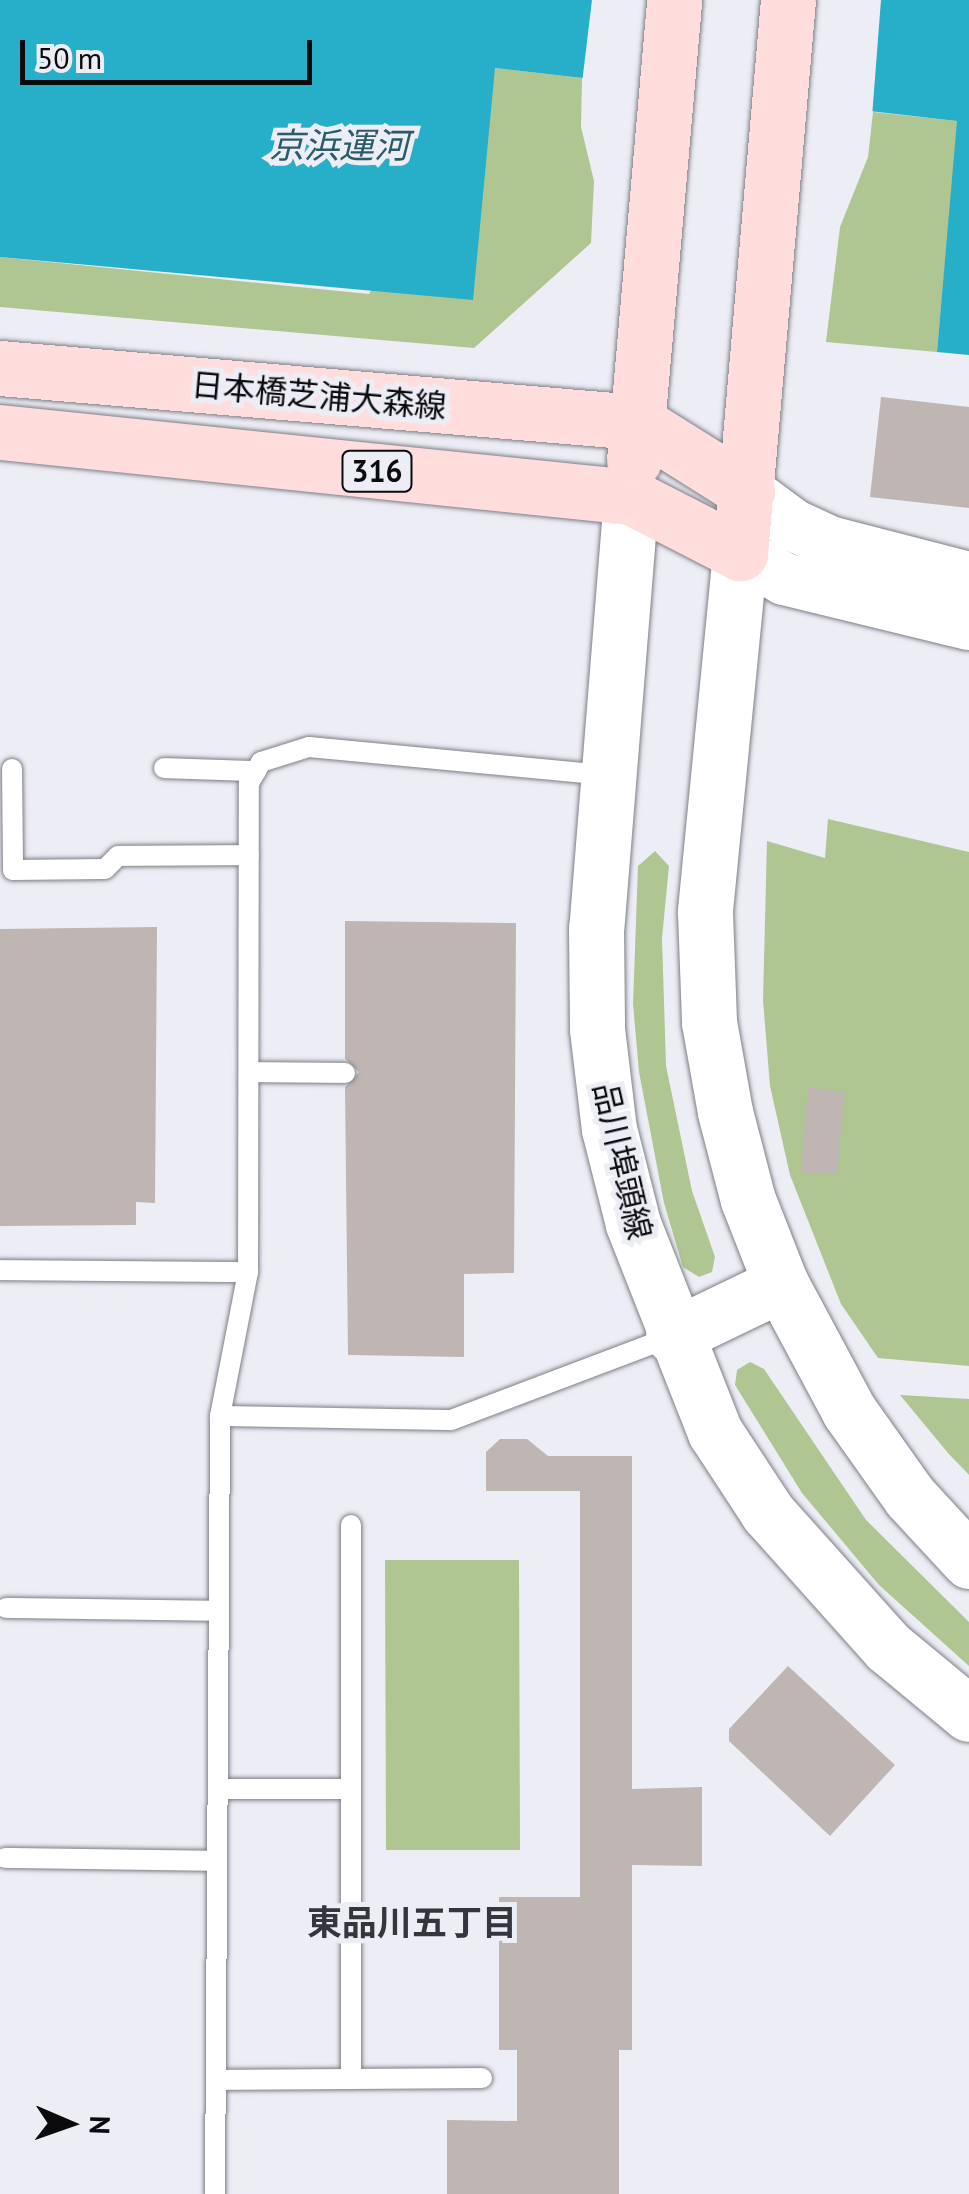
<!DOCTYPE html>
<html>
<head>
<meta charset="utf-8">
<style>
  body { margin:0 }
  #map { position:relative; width:969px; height:2194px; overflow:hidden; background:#ecedf5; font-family:"PT Sans","Noto Sans JP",sans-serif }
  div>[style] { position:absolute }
  .green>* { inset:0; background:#afc692 }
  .water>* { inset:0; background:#27aec8 }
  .pier>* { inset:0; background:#ecedf5 }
  .building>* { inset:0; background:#bfb5b2 }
  .roads { filter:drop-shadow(0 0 2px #7e7e86) drop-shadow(0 0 2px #7e7e86) }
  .service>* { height:20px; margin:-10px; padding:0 10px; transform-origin:10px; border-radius:10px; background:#fff }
  .tertiary>* { height:52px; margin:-26px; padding:0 26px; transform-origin:26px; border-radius:26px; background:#fff }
  .secondary>* { height:55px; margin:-27.5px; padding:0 27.5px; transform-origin:27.5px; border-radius:27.5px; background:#fff }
  .primary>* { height:55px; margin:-27.5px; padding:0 27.5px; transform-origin:27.5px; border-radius:27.5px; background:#fdd }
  span { translate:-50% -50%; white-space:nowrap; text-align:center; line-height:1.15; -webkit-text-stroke:10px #ecedf5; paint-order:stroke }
  .shield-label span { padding:2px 8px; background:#ecedf5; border:2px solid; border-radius:8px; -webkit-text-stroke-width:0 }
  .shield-label { font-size:30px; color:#0b0b0e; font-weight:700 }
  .street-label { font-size:32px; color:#0b0b0e }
  .water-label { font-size:35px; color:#295c67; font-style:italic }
  .neighbourhood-label { font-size:35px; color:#35363c; font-weight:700 }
  .north { position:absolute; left:20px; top:2074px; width:100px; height:100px; -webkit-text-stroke:8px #ecedf5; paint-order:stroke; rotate:92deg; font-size:28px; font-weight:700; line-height:40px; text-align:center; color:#0b0b0e }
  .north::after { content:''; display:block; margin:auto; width:35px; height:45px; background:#0b0b0e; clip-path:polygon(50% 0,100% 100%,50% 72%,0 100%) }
  .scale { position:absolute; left:20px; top:40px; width:292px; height:45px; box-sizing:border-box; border:5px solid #0b0b0e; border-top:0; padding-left:12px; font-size:30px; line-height:35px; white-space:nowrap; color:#0b0b0e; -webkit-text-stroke:8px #ecedf5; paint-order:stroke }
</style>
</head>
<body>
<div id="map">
  <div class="green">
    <i style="clip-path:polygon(494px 68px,582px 78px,581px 127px,594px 181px,591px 243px,474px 348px,0 307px,0 257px,369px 294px)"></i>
    <i style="clip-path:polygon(873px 112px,958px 121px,937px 352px,826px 342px,840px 227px,868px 157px)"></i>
    <i style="clip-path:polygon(828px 819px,969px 852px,969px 1366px,878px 1358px,841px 1304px,790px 1175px,770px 1086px,763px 1000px,767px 841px,825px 858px)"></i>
    <i style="clip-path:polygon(655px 851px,669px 866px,662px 938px,666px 1066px,692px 1191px,715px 1257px,712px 1272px,699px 1277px,683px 1267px,664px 1203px,639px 1072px,633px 1004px,638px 866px)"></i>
    <i style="clip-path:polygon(750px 1362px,764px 1369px,866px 1520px,969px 1622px,969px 1666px,879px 1585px,802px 1493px,735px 1385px,737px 1370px)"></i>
    <i style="clip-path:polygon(900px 1395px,969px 1399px,969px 1475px,948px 1453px)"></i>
    <i style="clip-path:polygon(385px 1560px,519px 1560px,520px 1850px,386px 1850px)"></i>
  </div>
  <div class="water">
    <i style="clip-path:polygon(0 0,969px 0,969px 355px,937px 352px,957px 121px,495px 68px,473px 300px,0 257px)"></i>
  </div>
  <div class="pier">
    <i style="clip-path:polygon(592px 0,881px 0,872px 117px,582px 83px)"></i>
  </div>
  <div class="building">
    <i style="clip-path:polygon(881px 397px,969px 407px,969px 508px,870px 497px)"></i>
    <i style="clip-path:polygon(345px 921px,516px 923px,514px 1273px,464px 1274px,464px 1357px,348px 1355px,345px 1087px,359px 1072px,345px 1059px)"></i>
    <i style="clip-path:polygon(157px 927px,155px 1203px,136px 1202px,136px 1225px,0 1226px,0 929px)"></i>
    <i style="clip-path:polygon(808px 1087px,845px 1092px,837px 1174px,801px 1173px)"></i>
    <i style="clip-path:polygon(500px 1439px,527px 1439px,548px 1456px,632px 1456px,632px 1789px,702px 1787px,702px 1866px,632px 1865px,632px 2050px,619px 2050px,619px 2194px,447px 2194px,447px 2120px,517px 2121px,517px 2050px,499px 2050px,499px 1897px,580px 1897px,580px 1491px,486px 1491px,486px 1452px)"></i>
    <i style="clip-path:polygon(788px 1666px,895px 1765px,830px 1836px,729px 1741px,729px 1729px)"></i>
  </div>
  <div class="roads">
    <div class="service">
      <i style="left:164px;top:768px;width:92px;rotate:1.9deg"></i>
      <i style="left:12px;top:769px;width:101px;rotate:89.4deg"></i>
      <i style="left:13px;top:870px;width:92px;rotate:-0.6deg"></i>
      <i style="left:105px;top:869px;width:18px;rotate:-45deg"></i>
      <i style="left:118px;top:856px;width:131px;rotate:-0.4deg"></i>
      <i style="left:249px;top:1072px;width:96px;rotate:0.6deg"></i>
      <i style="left:0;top:1270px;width:248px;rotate:0.5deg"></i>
      <i style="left:220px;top:1416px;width:231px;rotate:1deg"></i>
      <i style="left:451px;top:1420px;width:235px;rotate:-20.7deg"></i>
      <i style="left:6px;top:1608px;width:213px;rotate:0.8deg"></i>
      <i style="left:218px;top:1789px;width:133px"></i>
      <i style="left:5px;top:1858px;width:212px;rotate:0.8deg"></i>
      <i style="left:351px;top:2079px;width:554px;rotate:-90deg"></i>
      <i style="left:216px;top:2080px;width:266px;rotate:-0.4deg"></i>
      <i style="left:215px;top:2194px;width:778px;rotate:-89.63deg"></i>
      <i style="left:220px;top:1416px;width:147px;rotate:-79deg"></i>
      <i style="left:248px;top:1272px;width:489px;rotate:-89.9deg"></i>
      <i style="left:249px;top:783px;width:24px;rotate:-60deg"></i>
      <i style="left:261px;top:762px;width:50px;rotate:-17.4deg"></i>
      <i style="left:309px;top:747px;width:296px;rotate:5.4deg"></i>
    </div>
    <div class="tertiary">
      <i style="left:747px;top:491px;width:57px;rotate:36.5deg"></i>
      <i style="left:793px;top:525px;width:40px;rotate:25deg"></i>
      <i style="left:829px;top:542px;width:145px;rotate:14.4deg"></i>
      <i style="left:740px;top:553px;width:51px;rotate:30.6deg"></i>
      <i style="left:784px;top:579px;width:190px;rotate:13.7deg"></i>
    </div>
    <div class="secondary">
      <i style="left:631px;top:497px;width:432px;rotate:94.6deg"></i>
      <i style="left:596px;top:928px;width:101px;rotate:89.4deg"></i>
      <i style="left:597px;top:1029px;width:101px;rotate:83.2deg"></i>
      <i style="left:609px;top:1129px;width:98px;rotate:75.8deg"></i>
      <i style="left:633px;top:1224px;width:224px;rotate:68.5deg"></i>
      <i style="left:715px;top:1432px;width:97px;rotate:56.8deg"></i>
      <i style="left:768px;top:1513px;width:180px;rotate:48.2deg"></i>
      <i style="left:888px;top:1647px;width:105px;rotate:39.6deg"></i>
      <i style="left:740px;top:553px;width:361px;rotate:95.6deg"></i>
      <i style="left:705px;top:912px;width:110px;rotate:87.9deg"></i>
      <i style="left:709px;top:1022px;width:91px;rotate:79.9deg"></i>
      <i style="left:725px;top:1112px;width:91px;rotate:75.4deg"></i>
      <i style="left:748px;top:1200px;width:90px;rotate:68.6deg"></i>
      <i style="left:781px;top:1284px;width:144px;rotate:61.8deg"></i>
      <i style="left:849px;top:1411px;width:105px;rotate:54.7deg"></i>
      <i style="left:910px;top:1497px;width:87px;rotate:47.3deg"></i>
      <i style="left:673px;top:1336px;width:120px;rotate:-25.7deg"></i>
    </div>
    <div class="primary">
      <i style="left:0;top:368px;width:639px;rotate:4.85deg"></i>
      <i style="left:637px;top:422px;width:130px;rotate:32.1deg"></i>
      <i style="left:0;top:432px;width:634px;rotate:5.88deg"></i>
      <i style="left:631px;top:497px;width:123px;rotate:27.2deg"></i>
      <i style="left:740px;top:553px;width:555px;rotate:-85.04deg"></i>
      <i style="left:634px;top:460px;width:462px;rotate:-85deg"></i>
    </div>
  </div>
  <div class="shield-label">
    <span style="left:377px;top:471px">316</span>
  </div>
  <div class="street-label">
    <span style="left:319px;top:395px;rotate:5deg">日本橋芝浦大森線</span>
    <span style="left:623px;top:1161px;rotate:77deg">品川埠頭線</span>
  </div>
  <div class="water-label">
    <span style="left:339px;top:145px">京浜運河</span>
  </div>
  <div class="neighbourhood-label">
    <span style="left:412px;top:1922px">東品川五丁目</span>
  </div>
  <div class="north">N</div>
  <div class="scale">50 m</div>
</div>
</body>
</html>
